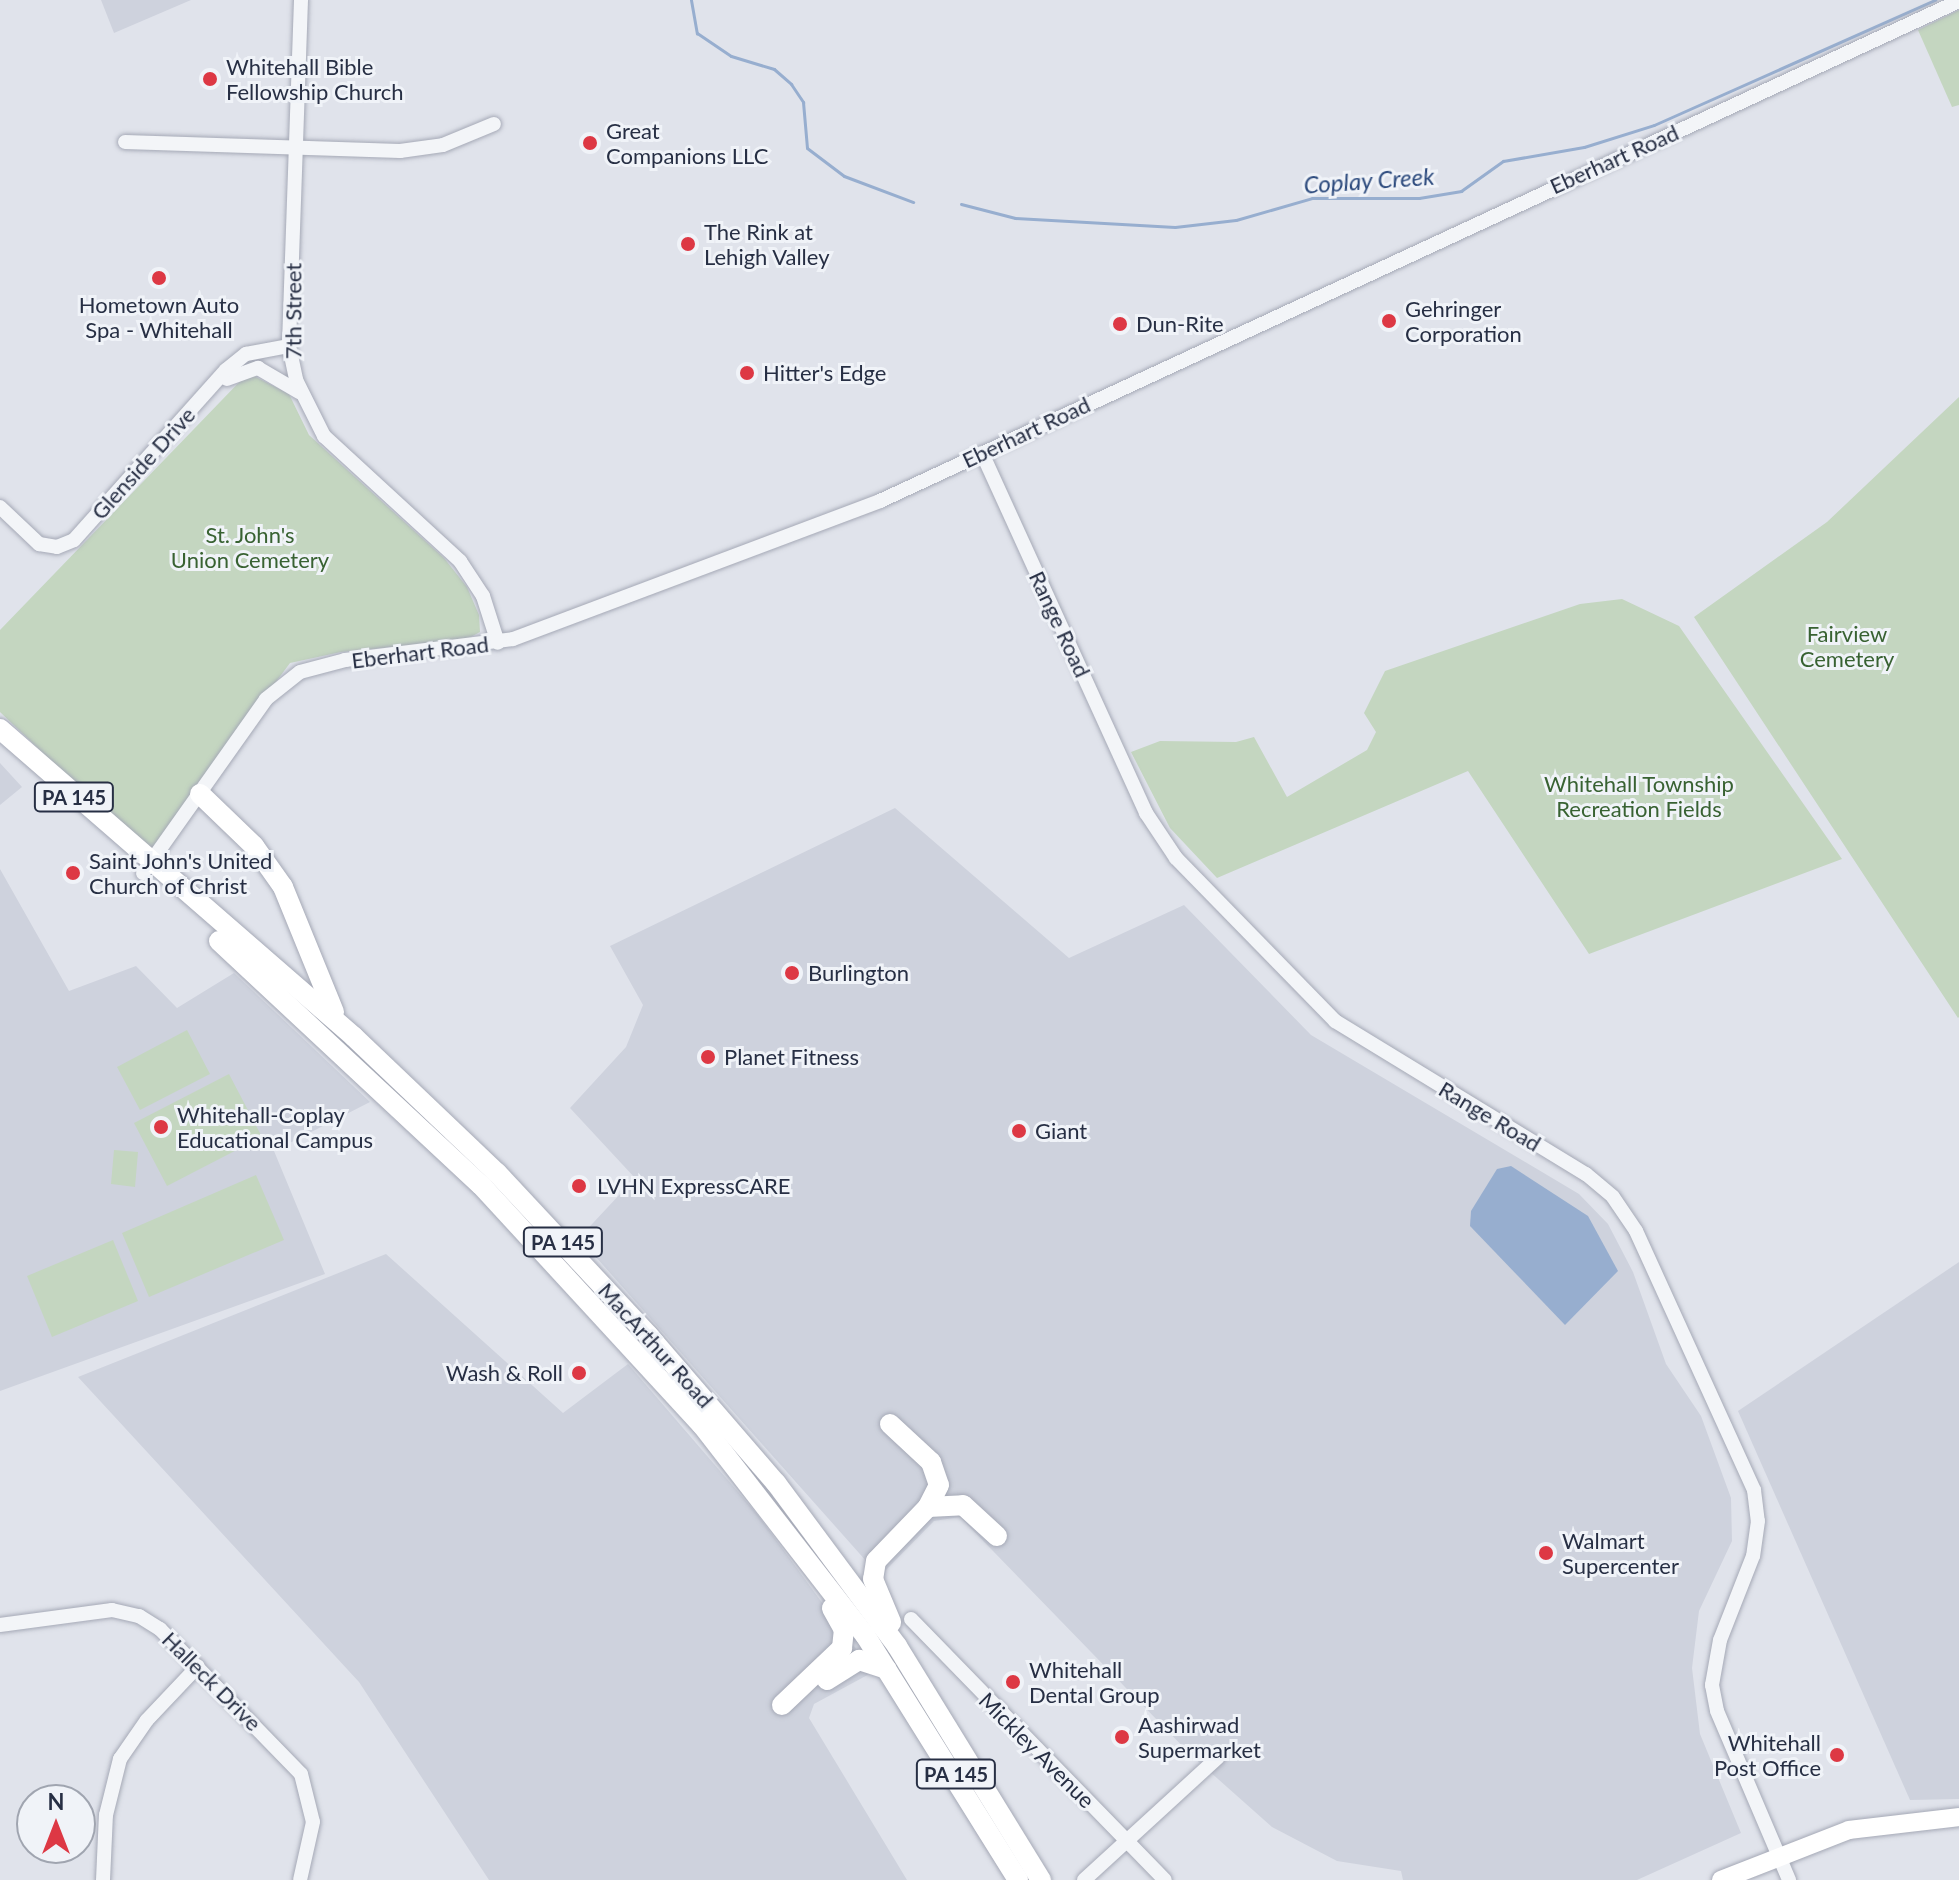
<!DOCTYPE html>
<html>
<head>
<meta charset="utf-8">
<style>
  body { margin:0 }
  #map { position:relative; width:1959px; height:1880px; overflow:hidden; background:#e0e3eb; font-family:Lato,sans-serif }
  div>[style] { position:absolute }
  .built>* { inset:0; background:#ced2dd }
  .green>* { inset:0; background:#c4d6c0 }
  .water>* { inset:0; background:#97aecf }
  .stream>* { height:3px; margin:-1.5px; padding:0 1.5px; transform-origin:1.5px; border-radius:1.5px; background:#97aecf }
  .roads { filter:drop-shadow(0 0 2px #a5a9b6) drop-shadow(0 0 2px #a5a9b6) }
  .minor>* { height:14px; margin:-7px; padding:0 7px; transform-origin:7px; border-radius:7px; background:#f3f5f8 }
  .major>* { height:18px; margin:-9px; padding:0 9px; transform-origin:9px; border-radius:9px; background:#fff }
  .highway>* { height:20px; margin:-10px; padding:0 10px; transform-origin:10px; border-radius:10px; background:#fff }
  .dots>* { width:22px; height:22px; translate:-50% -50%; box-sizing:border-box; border:4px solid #f0f3f8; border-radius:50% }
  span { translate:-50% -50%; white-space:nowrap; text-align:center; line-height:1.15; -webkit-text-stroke:6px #f0f3f8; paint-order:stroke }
  .shield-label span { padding:2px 6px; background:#f0f3f8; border:2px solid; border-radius:6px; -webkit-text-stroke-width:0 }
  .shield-label { font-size:20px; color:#272f44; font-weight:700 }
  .poi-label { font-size:22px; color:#272f44 }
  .left { translate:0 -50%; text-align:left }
  .right { translate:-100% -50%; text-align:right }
  .street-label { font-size:22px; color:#272f44 }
  .park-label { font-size:22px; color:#386232 }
  .water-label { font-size:24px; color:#2c4a7d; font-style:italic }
  .north { position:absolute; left:16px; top:1784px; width:80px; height:80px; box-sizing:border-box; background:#f0f3f8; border:2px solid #a0a5b0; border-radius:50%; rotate:0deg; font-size:22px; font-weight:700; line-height:32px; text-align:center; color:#272f44 }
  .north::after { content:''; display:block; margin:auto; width:28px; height:36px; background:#dd3844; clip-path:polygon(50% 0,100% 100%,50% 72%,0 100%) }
</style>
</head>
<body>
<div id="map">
  <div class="built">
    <i style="clip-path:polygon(101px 0,191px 0,114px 33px)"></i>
    <i style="clip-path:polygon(0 763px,22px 787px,0 805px)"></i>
    <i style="clip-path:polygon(895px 808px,1069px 958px,1184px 905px,1311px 1035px,1579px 1194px,1608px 1224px,1633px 1272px,1666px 1364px,1701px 1416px,1731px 1498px,1732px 1541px,1699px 1611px,1692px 1668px,1700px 1734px,1741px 1833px,1637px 1880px,1403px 1880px,1401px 1871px,1337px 1861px,1272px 1827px,1191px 1755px,960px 1517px,934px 1521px,886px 1570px,883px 1580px,579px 1238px,635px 1178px,570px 1108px,626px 1047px,643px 1005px,610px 946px)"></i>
    <i style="clip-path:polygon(0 869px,69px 991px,136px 966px,177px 1008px,234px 973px,370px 1102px,274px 1151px,325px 1274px,0 1391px)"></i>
    <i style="clip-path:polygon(386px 1254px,563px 1413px,628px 1364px,757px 1514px,873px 1672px,814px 1704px,809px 1718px,907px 1880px,489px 1880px,359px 1682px,78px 1377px)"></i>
    <i style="clip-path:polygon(1959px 1262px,1959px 1799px,1910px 1800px,1738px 1411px)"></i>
  </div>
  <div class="green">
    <i style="clip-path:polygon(1959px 10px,1959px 105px,1952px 107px,1918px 30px)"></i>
    <i style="clip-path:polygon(248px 373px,289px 394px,309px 435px,444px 558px,467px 587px,479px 615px,480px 632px,465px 640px,341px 652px,290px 663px,148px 853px,0 712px,0 630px)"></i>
    <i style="clip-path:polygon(1959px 397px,1959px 1017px,1958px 1018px,1694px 617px,1827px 522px)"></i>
    <i style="clip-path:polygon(1622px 599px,1679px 626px,1842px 859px,1589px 954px,1468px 771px,1217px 878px,1170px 828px,1131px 752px,1160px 741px,1236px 742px,1254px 737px,1287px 797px,1367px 750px,1376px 732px,1364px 713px,1385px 671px,1580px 604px)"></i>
    <i style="clip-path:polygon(187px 1030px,210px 1074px,140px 1110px,117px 1067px)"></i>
    <i style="clip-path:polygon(229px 1074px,262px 1137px,167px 1186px,134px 1123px)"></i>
    <i style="clip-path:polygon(114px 1150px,138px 1152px,135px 1187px,111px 1184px)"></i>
    <i style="clip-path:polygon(256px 1175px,284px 1240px,149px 1297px,122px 1233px)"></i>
    <i style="clip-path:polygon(113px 1240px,138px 1301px,52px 1337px,27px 1276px)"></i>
  </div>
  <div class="water">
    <i style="clip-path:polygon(1511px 1166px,1588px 1216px,1618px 1271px,1565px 1325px,1470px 1226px,1471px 1211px,1497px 1169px)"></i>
  </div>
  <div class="stream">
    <i style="left:691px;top:0;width:34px;rotate:80deg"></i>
    <i style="left:697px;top:33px;width:41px;rotate:34.1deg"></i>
    <i style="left:731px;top:56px;width:45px;rotate:16.8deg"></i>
    <i style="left:774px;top:69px;width:23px;rotate:41deg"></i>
    <i style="left:791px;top:84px;width:22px;rotate:56deg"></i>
    <i style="left:803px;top:102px;width:46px;rotate:85deg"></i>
    <i style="left:807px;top:148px;width:46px;rotate:37.1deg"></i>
    <i style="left:844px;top:176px;width:74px;rotate:20.6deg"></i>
    <i style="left:961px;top:204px;width:56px;rotate:14.5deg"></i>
    <i style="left:1015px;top:218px;width:160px;rotate:3.2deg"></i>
    <i style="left:1175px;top:227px;width:61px;rotate:-6.5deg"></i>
    <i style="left:1236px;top:220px;width:79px;rotate:-16.1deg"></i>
    <i style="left:1312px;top:198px;width:107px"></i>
    <i style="left:1419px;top:198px;width:43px;rotate:-9.5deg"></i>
    <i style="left:1461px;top:191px;width:52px;rotate:-35.5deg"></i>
    <i style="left:1503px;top:161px;width:82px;rotate:-9.8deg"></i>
    <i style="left:1584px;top:147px;width:73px;rotate:-17.4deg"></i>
    <i style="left:1654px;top:125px;width:308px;rotate:-24deg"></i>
  </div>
  <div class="roads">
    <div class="minor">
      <i style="left:301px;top:0;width:346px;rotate:92deg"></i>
      <i style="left:289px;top:346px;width:35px;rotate:78deg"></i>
      <i style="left:296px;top:380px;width:63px;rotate:63.4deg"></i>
      <i style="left:324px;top:436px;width:185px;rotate:42.6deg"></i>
      <i style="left:460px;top:561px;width:42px;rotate:56.7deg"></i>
      <i style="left:483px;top:596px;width:49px;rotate:72.3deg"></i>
      <i style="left:125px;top:142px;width:275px;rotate:1.9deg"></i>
      <i style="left:400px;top:151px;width:43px;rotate:-7.9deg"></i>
      <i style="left:443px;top:145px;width:55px;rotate:-22.4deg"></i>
      <i style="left:227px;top:379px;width:33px;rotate:-20deg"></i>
      <i style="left:258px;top:368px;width:48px;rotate:30.3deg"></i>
      <i style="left:982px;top:453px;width:396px;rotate:65.5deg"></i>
      <i style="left:1146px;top:813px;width:54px;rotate:56.3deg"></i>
      <i style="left:1176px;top:858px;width:228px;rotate:45.7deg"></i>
      <i style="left:1335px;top:1021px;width:294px;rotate:31.4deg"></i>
      <i style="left:1586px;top:1174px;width:35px;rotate:40deg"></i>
      <i style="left:1613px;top:1197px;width:41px;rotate:55.9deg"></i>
      <i style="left:1636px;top:1231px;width:285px;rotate:65.5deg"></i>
      <i style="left:1754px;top:1490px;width:31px;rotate:83deg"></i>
      <i style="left:1758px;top:1521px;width:35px;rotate:98deg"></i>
      <i style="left:1753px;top:1556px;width:90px;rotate:111.4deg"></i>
      <i style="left:1720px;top:1640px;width:46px;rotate:100.1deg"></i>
      <i style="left:1712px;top:1685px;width:26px;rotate:79deg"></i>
      <i style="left:1717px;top:1711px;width:184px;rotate:66.9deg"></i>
      <i style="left:0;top:507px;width:54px;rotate:43.5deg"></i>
      <i style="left:39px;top:544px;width:18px;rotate:9deg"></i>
      <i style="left:57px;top:547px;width:18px;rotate:-22deg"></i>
      <i style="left:74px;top:540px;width:228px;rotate:-48.2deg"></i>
      <i style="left:226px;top:370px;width:26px;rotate:-39deg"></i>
      <i style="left:246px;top:354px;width:44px;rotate:-10.5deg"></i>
      <i style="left:143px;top:873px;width:213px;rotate:-54.7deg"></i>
      <i style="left:266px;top:699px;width:43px;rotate:-38.5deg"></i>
      <i style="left:300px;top:672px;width:47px;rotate:-14.9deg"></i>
      <i style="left:345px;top:660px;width:169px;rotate:-7.1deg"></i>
      <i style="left:513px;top:639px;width:392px;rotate:-20.6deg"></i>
      <i style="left:880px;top:501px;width:1189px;rotate:-24.86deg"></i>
      <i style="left:911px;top:1619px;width:364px;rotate:45.8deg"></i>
      <i style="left:0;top:1625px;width:113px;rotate:-7.6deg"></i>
      <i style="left:112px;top:1610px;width:28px;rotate:13deg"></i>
      <i style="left:139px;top:1616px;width:25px;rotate:32deg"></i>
      <i style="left:160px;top:1629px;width:202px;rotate:45.8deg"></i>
      <i style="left:301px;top:1774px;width:49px;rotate:76deg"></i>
      <i style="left:313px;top:1822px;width:59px;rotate:102.6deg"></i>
      <i style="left:103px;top:1880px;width:65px;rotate:-87.4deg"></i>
      <i style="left:106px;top:1815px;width:58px;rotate:-76deg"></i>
      <i style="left:120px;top:1759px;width:47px;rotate:-55.3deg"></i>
      <i style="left:147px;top:1720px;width:74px;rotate:-46.6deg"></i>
      <i style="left:1084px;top:1880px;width:182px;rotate:-42.5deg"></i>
    </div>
    <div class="major">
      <i style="left:1721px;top:1880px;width:137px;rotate:-21.3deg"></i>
      <i style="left:1849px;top:1830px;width:111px;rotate:-6.7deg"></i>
    </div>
    <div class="highway">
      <i style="left:0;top:729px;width:469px;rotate:41deg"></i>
      <i style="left:354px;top:1037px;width:197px;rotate:43.6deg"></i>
      <i style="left:497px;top:1173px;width:223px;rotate:47deg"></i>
      <i style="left:649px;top:1336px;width:194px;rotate:49.2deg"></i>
      <i style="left:776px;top:1483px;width:203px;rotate:53.4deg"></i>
      <i style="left:897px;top:1646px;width:275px;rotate:58.4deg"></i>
      <i style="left:200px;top:794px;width:75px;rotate:43.9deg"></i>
      <i style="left:254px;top:846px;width:50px;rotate:54.7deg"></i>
      <i style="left:283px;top:887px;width:135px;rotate:67.8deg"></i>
      <i style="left:219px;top:941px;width:358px;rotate:43deg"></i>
      <i style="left:481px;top:1185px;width:326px;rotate:47.4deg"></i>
      <i style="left:702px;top:1425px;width:266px;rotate:52.2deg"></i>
      <i style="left:865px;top:1635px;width:289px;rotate:58deg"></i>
      <i style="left:890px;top:1424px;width:56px;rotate:42.8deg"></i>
      <i style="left:931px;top:1462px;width:24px;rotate:71deg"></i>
      <i style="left:939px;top:1485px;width:25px;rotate:117deg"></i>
      <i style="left:928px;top:1507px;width:75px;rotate:133.9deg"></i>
      <i style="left:876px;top:1561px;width:18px;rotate:99deg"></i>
      <i style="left:873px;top:1579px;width:47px;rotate:67.3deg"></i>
      <i style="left:928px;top:1507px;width:35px;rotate:-3deg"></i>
      <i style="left:963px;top:1505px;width:46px;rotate:42.4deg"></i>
      <i style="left:827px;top:1680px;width:38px;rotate:-32deg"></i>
      <i style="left:859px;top:1660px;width:29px;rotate:18deg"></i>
      <i style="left:782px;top:1705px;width:83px;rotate:-43.5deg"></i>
      <i style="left:842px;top:1648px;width:18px;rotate:-84deg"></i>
      <i style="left:844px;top:1630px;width:25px;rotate:-119deg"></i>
    </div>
  </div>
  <div class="dots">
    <i style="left:210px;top:79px;background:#dd3844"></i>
    <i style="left:590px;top:143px;background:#dd3844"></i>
    <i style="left:688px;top:244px;background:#dd3844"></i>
    <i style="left:159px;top:278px;background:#dd3844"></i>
    <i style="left:1389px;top:321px;background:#dd3844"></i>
    <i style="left:1120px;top:324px;background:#dd3844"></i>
    <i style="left:747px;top:373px;background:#dd3844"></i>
    <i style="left:73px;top:873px;background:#dd3844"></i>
    <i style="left:792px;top:973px;background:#dd3844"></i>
    <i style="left:708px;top:1057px;background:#dd3844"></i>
    <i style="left:161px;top:1127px;background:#dd3844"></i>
    <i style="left:1019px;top:1131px;background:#dd3844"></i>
    <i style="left:579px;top:1186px;background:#dd3844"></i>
    <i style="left:579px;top:1373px;background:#dd3844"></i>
    <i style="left:1546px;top:1553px;background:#dd3844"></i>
    <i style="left:1013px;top:1682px;background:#dd3844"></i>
    <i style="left:1122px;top:1737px;background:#dd3844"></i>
    <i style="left:1837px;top:1755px;background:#dd3844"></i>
  </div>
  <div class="shield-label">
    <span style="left:74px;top:797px">PA 145</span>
    <span style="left:563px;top:1242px">PA 145</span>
    <span style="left:956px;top:1774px">PA 145</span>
  </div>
  <div class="poi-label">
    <span class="left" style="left:226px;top:79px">Whitehall Bible<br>Fellowship Church</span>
    <span class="left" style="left:606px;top:143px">Great<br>Companions LLC</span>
    <span class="left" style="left:704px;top:244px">The Rink at<br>Lehigh Valley</span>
    <span style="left:159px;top:317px">Hometown Auto<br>Spa - Whitehall</span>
    <span class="left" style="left:1405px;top:321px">Gehringer<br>Corporation</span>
    <span class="left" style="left:1136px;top:324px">Dun-Rite</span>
    <span class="left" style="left:763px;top:373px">Hitter's Edge</span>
    <span class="left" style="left:89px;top:873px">Saint John's United<br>Church of Christ</span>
    <span class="left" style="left:808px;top:973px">Burlington</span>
    <span class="left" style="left:724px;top:1057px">Planet Fitness</span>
    <span class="left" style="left:177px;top:1127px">Whitehall-Coplay<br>Educational Campus</span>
    <span class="left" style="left:1035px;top:1131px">Giant</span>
    <span class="left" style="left:597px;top:1186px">LVHN ExpressCARE</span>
    <span class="right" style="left:563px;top:1373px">Wash &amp; Roll</span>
    <span class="left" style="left:1562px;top:1553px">Walmart<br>Supercenter</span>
    <span class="left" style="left:1029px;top:1682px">Whitehall<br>Dental Group</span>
    <span class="left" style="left:1138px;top:1737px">Aashirwad<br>Supermarket</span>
    <span class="right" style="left:1821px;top:1755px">Whitehall<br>Post Office</span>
  </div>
  <div class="street-label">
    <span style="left:1614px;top:159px;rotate:-24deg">Eberhart Road</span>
    <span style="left:293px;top:311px;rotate:-90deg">7th Street</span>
    <span style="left:1026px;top:432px;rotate:-25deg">Eberhart Road</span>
    <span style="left:143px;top:463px;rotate:-48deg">Glenside Drive</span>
    <span style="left:1060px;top:624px;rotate:65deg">Range Road</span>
    <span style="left:420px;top:652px;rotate:-7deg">Eberhart Road</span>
    <span style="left:1490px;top:1116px;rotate:31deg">Range Road</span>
    <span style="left:656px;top:1345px;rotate:48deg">MacArthur Road</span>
    <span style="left:212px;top:1681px;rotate:45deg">Halleck Drive</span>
    <span style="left:1037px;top:1750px;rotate:45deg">Mickley Avenue</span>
  </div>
  <div class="park-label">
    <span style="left:250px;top:547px">St. John's<br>Union Cemetery</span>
    <span style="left:1847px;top:646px">Fairview<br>Cemetery</span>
    <span style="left:1639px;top:796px">Whitehall Township<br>Recreation Fields</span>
  </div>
  <div class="water-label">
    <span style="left:1369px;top:180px;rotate:-4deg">Coplay Creek</span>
  </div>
  <div class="north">N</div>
</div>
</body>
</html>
